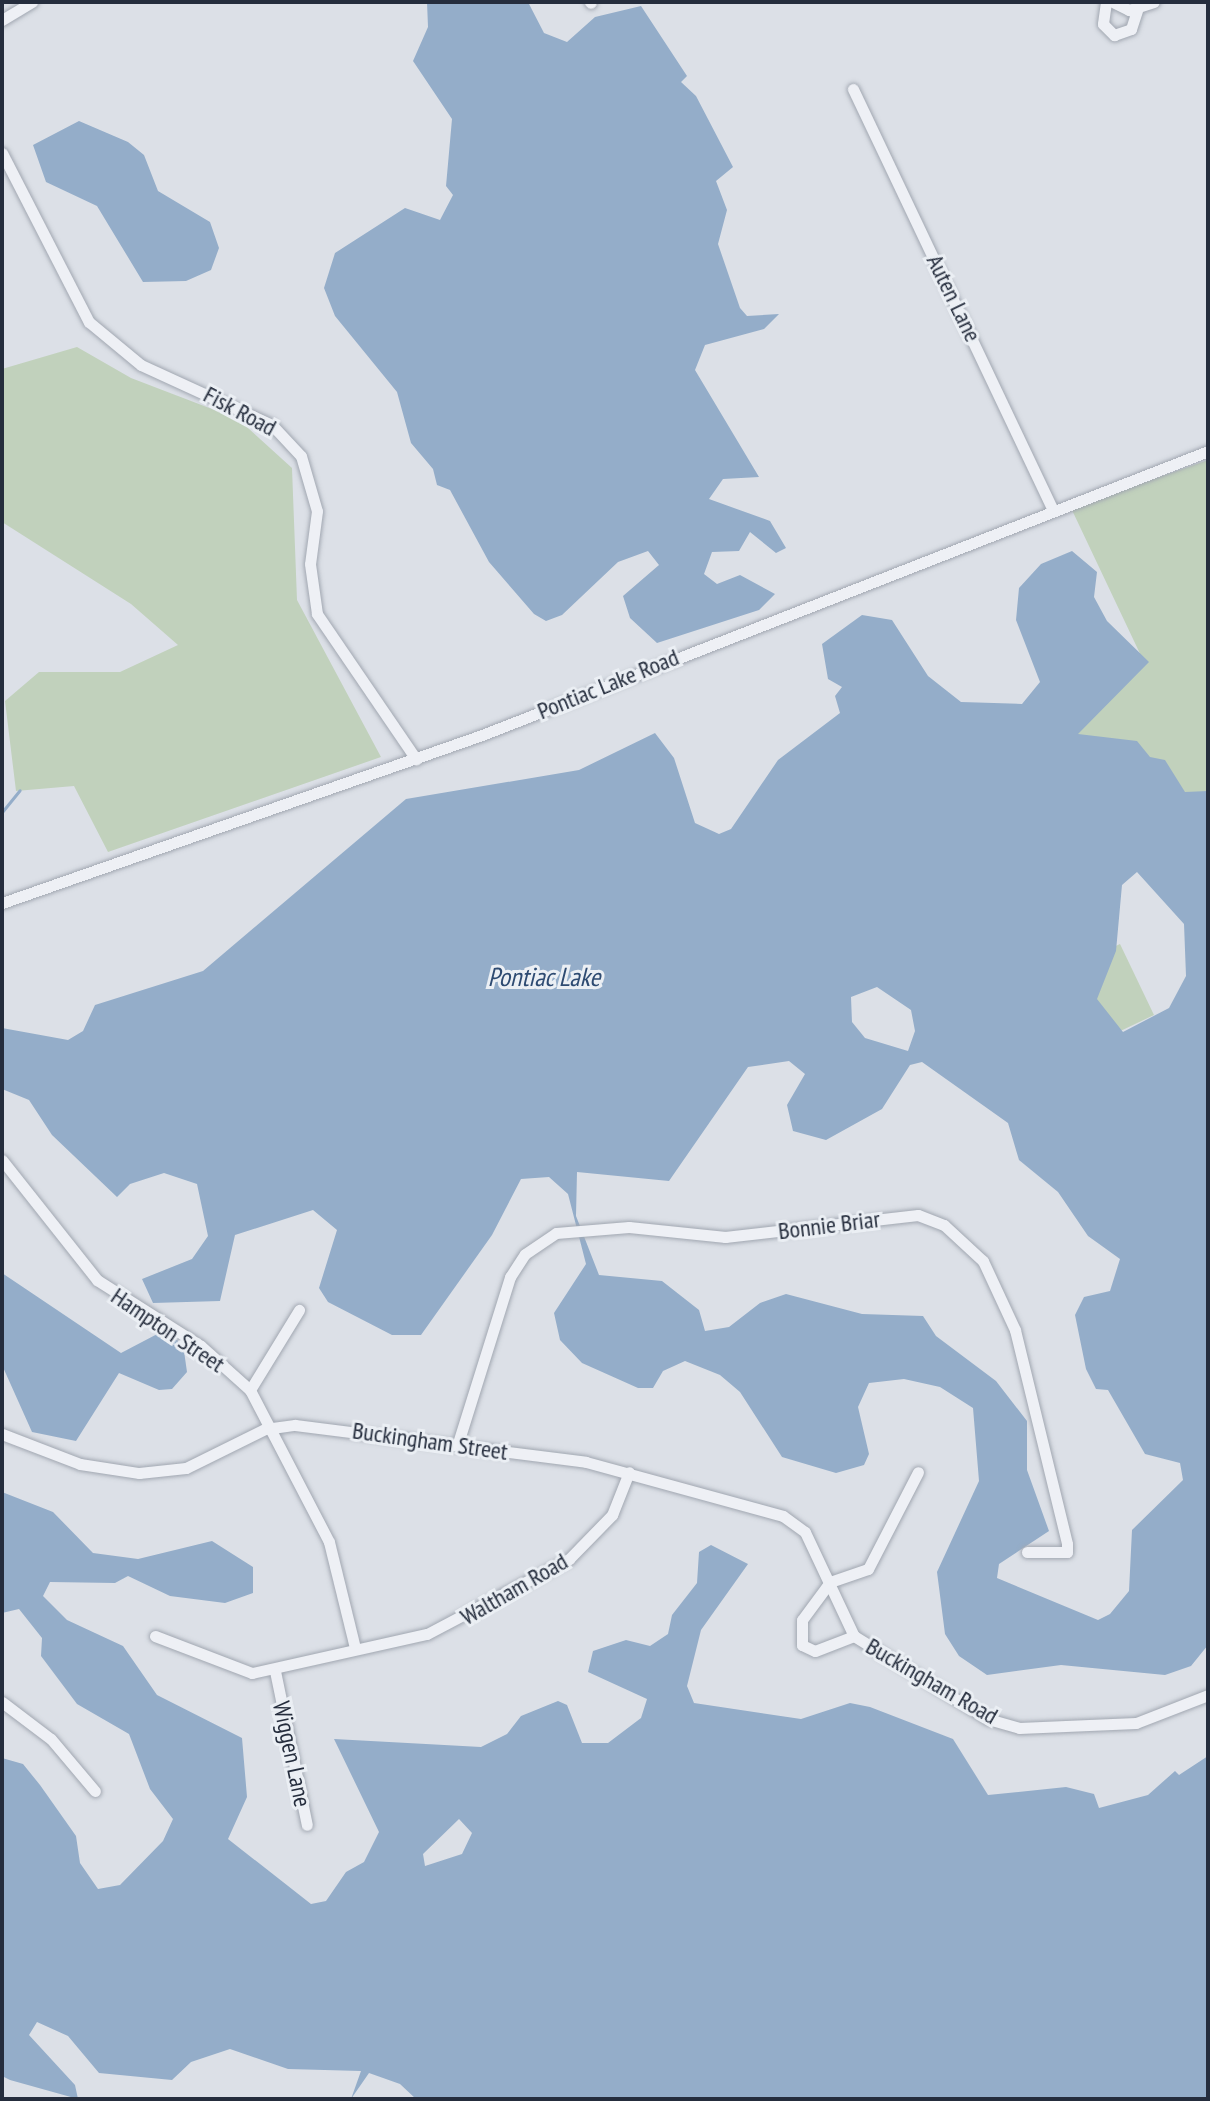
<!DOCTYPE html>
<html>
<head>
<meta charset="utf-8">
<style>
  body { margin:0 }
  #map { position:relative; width:1210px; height:2101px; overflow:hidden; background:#dce0e7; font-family:"PT Sans Narrow",sans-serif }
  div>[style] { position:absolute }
  .green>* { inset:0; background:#c1d1bc }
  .water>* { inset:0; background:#94adc9 }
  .stream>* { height:3px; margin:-1.5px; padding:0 1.5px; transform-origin:1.5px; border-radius:1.5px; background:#94adc9 }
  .roads { filter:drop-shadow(0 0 2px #a1a7b1) drop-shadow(0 0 2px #a1a7b1) }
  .minor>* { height:11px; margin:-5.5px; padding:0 5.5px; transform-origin:5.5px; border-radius:5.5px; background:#eef0f5 }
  span { translate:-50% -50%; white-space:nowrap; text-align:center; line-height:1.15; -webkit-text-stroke:6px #ebeff4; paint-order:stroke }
  .street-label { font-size:24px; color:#252d3d }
  .water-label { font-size:26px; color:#2e4b72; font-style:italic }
  .frame { position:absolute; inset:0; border:4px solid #252d3d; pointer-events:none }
</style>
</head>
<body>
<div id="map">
  <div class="green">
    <i style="clip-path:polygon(77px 347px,131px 378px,238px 419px,292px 468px,297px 600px,381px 757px,108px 852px,74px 786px,16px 791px,5px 701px,39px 672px,120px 672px,178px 645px,131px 604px,2px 522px,2px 369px)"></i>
    <i style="clip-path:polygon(1208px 460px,1208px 821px,1133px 855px,1059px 701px,1143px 660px,1071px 508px)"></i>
    <i style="clip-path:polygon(1120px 944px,1154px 1015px,1112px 1035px,1077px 964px)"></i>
  </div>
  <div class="water">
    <i style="clip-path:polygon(427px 2px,528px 2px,544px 33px,567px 42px,595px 17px,641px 6px,687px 76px,681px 82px,696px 96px,733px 167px,716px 181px,727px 210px,718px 244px,740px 308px,747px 316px,779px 314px,764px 329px,705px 345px,695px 370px,759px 477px,723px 479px,709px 499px,770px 521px,786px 548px,776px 553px,750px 532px,739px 551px,712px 552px,704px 574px,717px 584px,740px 575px,775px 594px,759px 610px,657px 643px,630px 618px,623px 596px,659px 565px,648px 551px,618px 562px,562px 615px,546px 621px,534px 614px,489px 562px,450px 490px,437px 485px,433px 469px,411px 443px,397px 392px,335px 316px,324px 288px,335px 253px,405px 208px,440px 220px,453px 195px,446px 186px,452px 119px,413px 61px,428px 27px)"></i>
    <i style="clip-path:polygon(79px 121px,128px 142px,144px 155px,158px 191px,210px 222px,219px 248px,211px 270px,186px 281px,143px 282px,97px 206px,46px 182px,33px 145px)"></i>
    <i style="clip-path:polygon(evenodd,1072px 551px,1097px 572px,1094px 597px,1107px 621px,1149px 662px,1078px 734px,1137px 741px,1150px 757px,1165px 760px,1185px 792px,1208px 791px,1208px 1645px,1191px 1666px,1165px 1675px,1061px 1665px,987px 1675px,959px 1656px,945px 1634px,937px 1572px,979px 1481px,973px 1408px,940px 1387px,904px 1379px,869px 1383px,858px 1407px,869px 1454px,864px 1465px,836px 1473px,782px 1457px,740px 1392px,720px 1375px,685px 1361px,663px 1371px,653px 1388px,638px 1388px,582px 1363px,560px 1340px,554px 1313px,586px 1264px,568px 1194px,549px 1177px,521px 1179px,492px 1235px,421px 1335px,392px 1335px,328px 1302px,319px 1288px,337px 1230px,313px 1210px,235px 1235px,220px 1301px,153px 1303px,142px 1279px,192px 1259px,208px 1236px,197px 1184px,164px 1173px,130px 1184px,117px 1197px,52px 1135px,29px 1100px,2px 1089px,2px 1028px,68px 1040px,83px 1031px,95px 1005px,203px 971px,406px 799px,579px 770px,655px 733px,674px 758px,695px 823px,719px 834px,731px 829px,778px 760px,840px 713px,835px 696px,842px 687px,828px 679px,822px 644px,862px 615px,892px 620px,928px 676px,961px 702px,1022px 704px,1040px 682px,1016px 620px,1019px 588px,1041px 564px,1072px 551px,1137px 872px,1184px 924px,1186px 976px,1169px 1008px,1123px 1032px,1097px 999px,1116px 951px,1122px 885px,1137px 872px,1072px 551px,877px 987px,911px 1010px,915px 1031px,908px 1051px,865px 1038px,852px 1022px,851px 997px,877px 987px,1072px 551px,789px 1061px,805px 1074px,787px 1105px,793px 1131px,826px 1140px,882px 1109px,910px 1065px,922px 1062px,1008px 1123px,1019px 1160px,1058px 1192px,1088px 1236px,1120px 1259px,1110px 1291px,1084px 1297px,1075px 1315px,1086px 1369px,1096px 1389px,1108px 1390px,1145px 1454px,1180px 1463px,1183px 1480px,1132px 1530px,1129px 1591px,1110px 1614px,1098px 1620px,997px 1578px,999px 1564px,1049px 1531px,1027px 1470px,1027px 1421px,996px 1381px,936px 1336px,923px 1316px,862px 1314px,786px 1294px,760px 1303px,729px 1327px,705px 1331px,699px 1310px,662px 1281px,599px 1275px,576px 1216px,577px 1172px,669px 1181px,748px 1067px,789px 1061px)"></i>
    <i style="clip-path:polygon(2px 1273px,121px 1353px,163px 1331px,183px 1344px,187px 1372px,172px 1389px,159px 1390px,119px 1373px,76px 1441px,32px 1432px,2px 1365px)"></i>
    <i style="clip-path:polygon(evenodd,2px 1492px,53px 1512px,93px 1553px,138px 1559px,212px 1541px,253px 1567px,253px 1593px,225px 1603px,170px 1596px,128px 1576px,115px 1583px,50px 1582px,43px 1596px,67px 1620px,123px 1646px,157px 1695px,242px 1738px,247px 1797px,228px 1839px,311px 1904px,326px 1901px,346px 1872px,364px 1862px,379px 1832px,334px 1739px,481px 1747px,507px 1734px,521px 1716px,558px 1701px,567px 1705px,582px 1743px,608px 1743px,641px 1718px,647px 1699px,588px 1672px,593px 1651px,626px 1640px,650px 1646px,668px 1634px,672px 1615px,697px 1583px,699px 1552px,711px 1545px,748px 1564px,701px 1630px,687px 1686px,694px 1703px,801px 1719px,850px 1703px,870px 1707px,953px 1739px,988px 1795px,1066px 1787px,1094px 1794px,1099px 1808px,1148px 1795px,1175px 1771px,1179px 1775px,1208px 1756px,1208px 2099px,416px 2099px,400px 2084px,369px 2073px,351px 2099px,361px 2071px,288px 2069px,230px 2049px,191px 2062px,172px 2080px,99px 2073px,68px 2036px,37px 2022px,29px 2035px,75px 2085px,78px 2099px,10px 2080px,2px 2076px,2px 1758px,23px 1764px,40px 1785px,76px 1836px,80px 1863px,98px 1889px,120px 1885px,163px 1841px,173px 1819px,150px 1789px,129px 1734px,77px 1704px,41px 1656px,42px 1638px,19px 1609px,2px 1613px,2px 1492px,459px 1819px,472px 1833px,462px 1854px,425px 1866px,423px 1854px,459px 1819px)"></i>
  </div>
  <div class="stream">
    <i style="left:2px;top:812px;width:28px;rotate:-51deg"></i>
  </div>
  <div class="roads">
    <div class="minor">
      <i style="left:590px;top:2px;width:1px;rotate:45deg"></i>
      <i style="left:1106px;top:2px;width:22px;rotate:98deg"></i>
      <i style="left:1103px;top:24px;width:16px;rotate:45deg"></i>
      <i style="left:1114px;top:35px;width:18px;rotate:-19deg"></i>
      <i style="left:1131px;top:29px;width:20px;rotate:-72deg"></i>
      <i style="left:1113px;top:2px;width:18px;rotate:27deg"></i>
      <i style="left:1129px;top:10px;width:26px;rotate:-18deg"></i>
      <i style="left:2px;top:20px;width:35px;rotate:-31deg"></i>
      <i style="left:853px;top:89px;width:465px;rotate:64.6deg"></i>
      <i style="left:2px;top:153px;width:190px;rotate:62.8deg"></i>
      <i style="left:89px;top:322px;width:67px;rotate:39.6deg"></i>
      <i style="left:141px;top:365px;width:144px;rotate:24.6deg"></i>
      <i style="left:272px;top:425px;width:42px;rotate:46.9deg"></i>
      <i style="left:301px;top:456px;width:57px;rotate:73.8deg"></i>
      <i style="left:317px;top:511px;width:53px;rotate:97.5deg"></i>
      <i style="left:310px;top:564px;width:50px;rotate:82deg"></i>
      <i style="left:317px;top:614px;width:176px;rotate:55.7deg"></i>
      <i style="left:2px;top:903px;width:509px;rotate:-19.29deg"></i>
      <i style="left:482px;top:735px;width:780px;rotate:-21.36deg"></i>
      <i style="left:2px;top:1160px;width:153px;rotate:51.6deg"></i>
      <i style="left:97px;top:1280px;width:123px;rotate:32.4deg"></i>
      <i style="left:201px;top:1346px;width:66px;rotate:41.9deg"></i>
      <i style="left:250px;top:1390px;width:171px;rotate:62.5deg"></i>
      <i style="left:329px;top:1542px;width:109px;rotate:76.2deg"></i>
      <i style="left:250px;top:1390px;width:94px;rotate:-58.5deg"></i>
      <i style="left:2px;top:1434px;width:84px;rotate:21deg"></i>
      <i style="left:80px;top:1464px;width:60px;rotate:8.7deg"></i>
      <i style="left:139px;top:1473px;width:47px;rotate:-6.1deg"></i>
      <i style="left:186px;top:1468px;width:88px;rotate:-26.3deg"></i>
      <i style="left:265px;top:1429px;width:30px;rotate:-8deg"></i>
      <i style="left:295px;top:1425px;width:293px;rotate:7.2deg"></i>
      <i style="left:586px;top:1462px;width:204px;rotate:15.3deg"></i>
      <i style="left:783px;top:1516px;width:27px;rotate:36deg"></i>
      <i style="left:805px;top:1532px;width:115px;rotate:64.8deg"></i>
      <i style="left:854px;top:1636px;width:158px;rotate:31.8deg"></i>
      <i style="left:988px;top:1719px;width:32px;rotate:16deg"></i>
      <i style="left:1019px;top:1728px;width:117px;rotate:-2.4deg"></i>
      <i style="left:1136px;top:1723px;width:77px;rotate:-21.3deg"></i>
      <i style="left:458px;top:1443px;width:174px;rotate:-72.6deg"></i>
      <i style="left:510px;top:1277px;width:27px;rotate:-57deg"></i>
      <i style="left:525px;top:1254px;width:37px;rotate:-34deg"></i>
      <i style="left:556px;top:1233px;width:73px;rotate:-4.7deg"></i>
      <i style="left:629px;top:1227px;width:97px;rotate:5.9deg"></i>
      <i style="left:725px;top:1237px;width:194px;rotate:-6.5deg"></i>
      <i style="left:918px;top:1215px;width:28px;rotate:21deg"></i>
      <i style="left:944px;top:1225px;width:53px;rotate:42.7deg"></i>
      <i style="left:983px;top:1261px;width:76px;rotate:65.1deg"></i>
      <i style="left:1015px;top:1330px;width:220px;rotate:76.3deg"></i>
      <i style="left:1067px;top:1544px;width:8px;rotate:90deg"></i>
      <i style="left:1067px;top:1552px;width:40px;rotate:180deg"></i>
      <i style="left:830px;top:1582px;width:40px;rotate:-18.9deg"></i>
      <i style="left:868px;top:1569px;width:109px;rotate:-62.7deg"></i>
      <i style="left:830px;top:1582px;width:47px;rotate:126.4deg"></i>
      <i style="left:802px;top:1620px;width:25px;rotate:90deg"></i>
      <i style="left:802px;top:1645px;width:14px;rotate:25deg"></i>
      <i style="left:815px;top:1651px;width:42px;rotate:-21deg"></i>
      <i style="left:155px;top:1636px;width:104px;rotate:20.9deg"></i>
      <i style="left:252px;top:1673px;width:179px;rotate:-12.6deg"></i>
      <i style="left:427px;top:1634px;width:161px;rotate:-27.8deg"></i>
      <i style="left:569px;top:1559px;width:62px;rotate:-45.7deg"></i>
      <i style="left:612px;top:1515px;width:46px;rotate:-68.4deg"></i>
      <i style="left:275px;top:1671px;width:157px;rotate:78.3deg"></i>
      <i style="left:2px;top:1702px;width:61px;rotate:37.1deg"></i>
      <i style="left:51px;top:1739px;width:68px;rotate:49.8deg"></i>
    </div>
  </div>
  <div class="street-label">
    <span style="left:954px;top:298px;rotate:64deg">Auten Lane</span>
    <span style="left:240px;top:411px;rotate:28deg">Fisk Road</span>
    <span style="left:608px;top:684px;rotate:-22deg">Pontiac Lake Road</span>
    <span style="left:829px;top:1225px;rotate:-7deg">Bonnie Briar</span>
    <span style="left:168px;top:1330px;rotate:34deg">Hampton Street</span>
    <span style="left:430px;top:1441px;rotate:8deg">Buckingham Street</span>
    <span style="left:514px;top:1589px;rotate:-30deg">Waltham Road</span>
    <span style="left:932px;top:1681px;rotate:30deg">Buckingham Road</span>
    <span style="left:292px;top:1754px;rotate:78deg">Wiggen Lane</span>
  </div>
  <div class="water-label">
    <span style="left:544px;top:977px">Pontiac Lake</span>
  </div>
  <div class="frame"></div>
</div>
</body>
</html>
